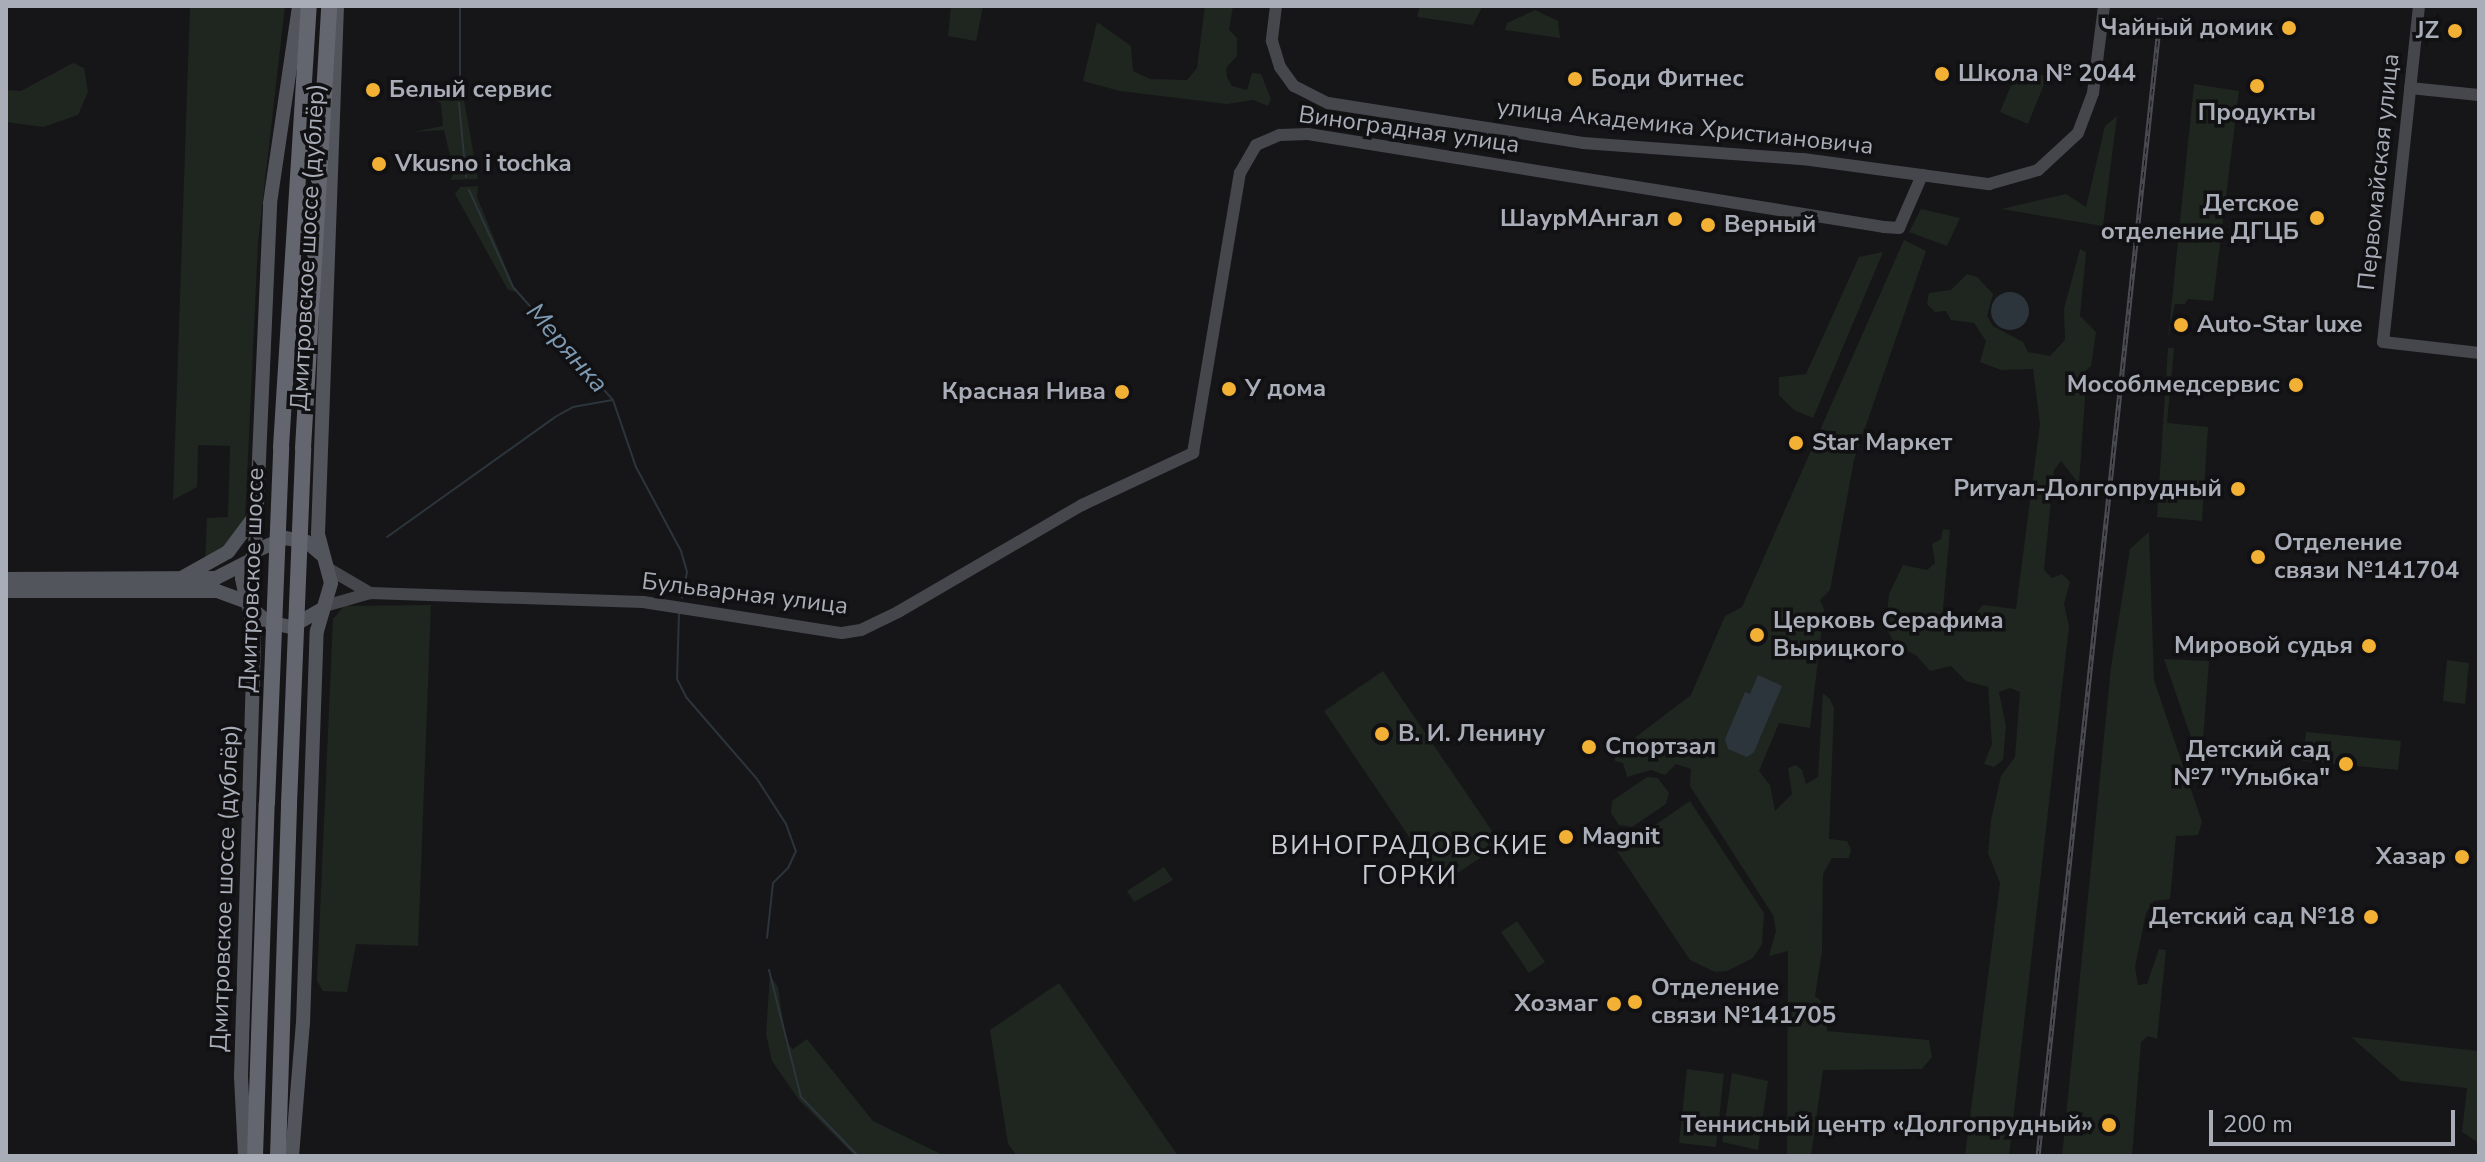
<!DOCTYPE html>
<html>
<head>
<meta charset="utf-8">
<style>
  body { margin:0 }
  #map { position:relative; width:2485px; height:1162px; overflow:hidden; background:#161618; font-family:"Nunito Sans",sans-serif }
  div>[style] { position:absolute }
  .green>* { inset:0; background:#1e261f }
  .water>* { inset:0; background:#2c353c }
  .round { border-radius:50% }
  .stream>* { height:2px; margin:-1px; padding:0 1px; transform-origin:1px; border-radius:1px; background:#2c353c }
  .secondary>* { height:12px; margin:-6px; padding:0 6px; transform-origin:6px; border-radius:6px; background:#45474d }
  .primary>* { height:14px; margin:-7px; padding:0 7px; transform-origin:7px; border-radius:7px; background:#53555c }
  .highway>* { height:16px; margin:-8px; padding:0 8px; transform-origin:8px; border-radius:8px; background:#63666e }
  .rail>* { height:5px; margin-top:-2.5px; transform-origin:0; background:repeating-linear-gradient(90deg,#111113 0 6px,#4a4c52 0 12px); box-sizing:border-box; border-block:2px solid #4a4c52 }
  .highway-bridge>* { height:16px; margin:-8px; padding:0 8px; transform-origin:8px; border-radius:8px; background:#63666e }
  .dots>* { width:22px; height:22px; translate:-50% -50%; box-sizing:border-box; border:4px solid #111113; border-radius:50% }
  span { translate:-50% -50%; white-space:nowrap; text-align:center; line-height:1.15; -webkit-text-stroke:7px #111113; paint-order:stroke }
  .poi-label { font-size:24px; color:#a8adb8; font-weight:700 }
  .right { translate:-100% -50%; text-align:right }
  .left { translate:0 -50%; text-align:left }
  .street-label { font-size:24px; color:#a8adb8 }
  .water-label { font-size:26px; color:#7f9bb3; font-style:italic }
  .neighbourhood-label { font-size:26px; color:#c9ccd4; letter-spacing:2px }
  .frame { position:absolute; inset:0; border:8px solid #a8adb8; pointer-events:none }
  .scale { position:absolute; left:2209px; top:1110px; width:246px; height:36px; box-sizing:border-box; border:4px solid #a8adb8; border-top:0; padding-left:10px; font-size:24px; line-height:28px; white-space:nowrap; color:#a8adb8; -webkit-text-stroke:6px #111113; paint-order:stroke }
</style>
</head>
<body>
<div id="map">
  <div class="green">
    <i style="clip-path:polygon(190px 6px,285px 6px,258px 242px,245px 522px,229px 545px,205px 562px,207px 518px,228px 517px,230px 446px,198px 445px,197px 487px,173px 500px)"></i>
    <i style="clip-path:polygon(951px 6px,983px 6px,976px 41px,948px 36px)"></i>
    <i style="clip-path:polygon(1205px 6px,1233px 6px,1229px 30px,1237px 38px,1237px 56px,1226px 68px,1227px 77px,1232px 86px,1247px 90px,1252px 73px,1261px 74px,1271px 99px,1268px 106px,1253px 100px,1227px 104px,1120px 91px,1083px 81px,1097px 22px,1131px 46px,1133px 71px,1150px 79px,1187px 80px,1197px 68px)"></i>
    <i style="clip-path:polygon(1420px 6px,1481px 6px,1481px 9px,1473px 25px,1417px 17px)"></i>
    <i style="clip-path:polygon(1535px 10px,1558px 21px,1560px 38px,1505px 30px,1507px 23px)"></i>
    <i style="clip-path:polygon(73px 63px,84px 68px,88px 92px,78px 115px,43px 127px,6px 122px,6px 90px,21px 91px)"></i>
    <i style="clip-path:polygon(2019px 66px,2047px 77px,2028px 124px,2000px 112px)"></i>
    <i style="clip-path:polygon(2194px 84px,2239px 91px,2213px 301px,2188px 299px,2185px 304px,2175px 304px,2168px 339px)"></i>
    <i style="clip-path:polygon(424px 97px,464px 100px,478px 179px,450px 180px,454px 173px,444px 130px,413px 132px,443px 126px,441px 103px)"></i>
    <i style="clip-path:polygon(2117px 116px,2103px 226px,2001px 209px,2066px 194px,2086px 207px,2105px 126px)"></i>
    <i style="clip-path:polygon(478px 186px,477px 197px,516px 292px,508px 290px,455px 194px,460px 187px)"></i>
    <i style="clip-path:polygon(1921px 209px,1960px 218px,1947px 246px,1909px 232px)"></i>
    <i style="clip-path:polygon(1904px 240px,1926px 251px,1854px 460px,1830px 590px,1820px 600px,1824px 609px,1810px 728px,1779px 723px,1759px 771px,1770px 785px,1775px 811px,1792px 794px,1788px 768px,1796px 765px,1802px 770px,1806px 784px,1818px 777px,1823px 693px,1830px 699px,1834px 708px,1829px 839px,1847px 841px,1851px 850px,1849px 858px,1832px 858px,1823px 874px,1822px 951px,1815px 996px,1828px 1007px,1827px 1031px,1929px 1040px,1932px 1057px,1922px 1069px,1823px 1070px,1811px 1156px,1787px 1156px,1788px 951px,1769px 956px,1776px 931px,1773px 915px,1690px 786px,1691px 769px,1676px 764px,1665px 775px,1651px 770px,1627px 777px,1623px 763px,1615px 761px,1615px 753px,1691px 695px,1725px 616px,1742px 607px)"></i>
    <i style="clip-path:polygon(2080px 249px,2086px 252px,2080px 316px,2096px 332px,2091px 366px,2083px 373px,2086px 383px,2079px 484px,2061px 461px,2054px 470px,2044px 570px,2052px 578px,2062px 574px,2070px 582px,2064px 604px,2069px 626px,2009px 1156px,1965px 1156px,2000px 883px,1988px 853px,1991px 820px,2001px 776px,2015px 757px,2020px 692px,2010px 688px,1999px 692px,2006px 726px,2003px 760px,1994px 767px,1984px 764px,1992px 744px,1988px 687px,1966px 681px,1951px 666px,1930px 671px,1916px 655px,1896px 646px,1886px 628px,1889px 594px,1903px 565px,1927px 570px,1935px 563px,1932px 544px,1941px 539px,1943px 529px,1950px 530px,1942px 620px,1967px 623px,1983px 605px,2016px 609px,2040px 424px,2033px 369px,2001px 370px,1980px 362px,1986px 341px,1974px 323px,1951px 320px,1946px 311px,1935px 312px,1927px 304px,1929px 293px,1951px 290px,1967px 274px,1977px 277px,1993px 294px,1987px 316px,1993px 326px,2023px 342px,2028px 352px,2050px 356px,2065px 340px,2064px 309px)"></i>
    <i style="clip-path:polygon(1883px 252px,1813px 418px,1794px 410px,1779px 395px,1779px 377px,1806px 374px,1859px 257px)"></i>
    <i style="clip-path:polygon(2168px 348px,2174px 348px,2167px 423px,2208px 427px,2202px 521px,2157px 517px)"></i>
    <i style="clip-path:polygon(2149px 532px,2154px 680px,2202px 822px,2198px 835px,2176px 836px,2170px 899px,2154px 901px,2146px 913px,2135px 967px,2138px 985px,2147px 984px,2159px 949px,2166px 950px,2157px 1039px,2148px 1036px,2141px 1042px,2132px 1156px,2062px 1156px,2111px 667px,2130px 549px)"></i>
    <i style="clip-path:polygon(431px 605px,418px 946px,356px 944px,347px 992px,323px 991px,317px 981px,333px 619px,344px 606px)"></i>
    <i style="clip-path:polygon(2164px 659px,2209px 661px,2201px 766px)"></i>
    <i style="clip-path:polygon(2447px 660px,2469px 663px,2465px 704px,2443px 701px)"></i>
    <i style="clip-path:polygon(1383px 671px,1501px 844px,1441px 884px,1324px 711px)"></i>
    <i style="clip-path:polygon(2306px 732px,2401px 741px,2398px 770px,2303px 761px)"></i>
    <i style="clip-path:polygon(1647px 777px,1658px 778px,1669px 793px,1666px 804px,1632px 827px,1619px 825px,1611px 813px,1612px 801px)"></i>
    <i style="clip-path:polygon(1690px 801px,1764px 913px,1762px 944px,1753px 958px,1727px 971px,1715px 972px,1690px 960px,1617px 851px)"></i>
    <i style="clip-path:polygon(1164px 867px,1173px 880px,1134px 902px,1127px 891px)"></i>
    <i style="clip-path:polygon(1517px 921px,1545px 962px,1529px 973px,1501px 932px)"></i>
    <i style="clip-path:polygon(770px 975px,778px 987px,786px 1044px,793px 1049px,807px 1039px,873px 1121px,945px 1156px,855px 1156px,799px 1100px,772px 1061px,766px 1034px)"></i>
    <i style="clip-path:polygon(1059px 983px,1178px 1156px,1017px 1156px,1008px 1144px,990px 1030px)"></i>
    <i style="clip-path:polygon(2351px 1037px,2479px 1051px,2479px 1143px,2462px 1132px,2467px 1088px,2401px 1081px)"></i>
    <i style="clip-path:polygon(1687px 1069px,1724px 1074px,1716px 1147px,1679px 1143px)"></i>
    <i style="clip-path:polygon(1732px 1073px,1768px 1081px,1758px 1150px,1722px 1142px)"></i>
  </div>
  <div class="water">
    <i class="round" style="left:1991px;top:292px;width:38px;height:38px"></i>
    <i style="clip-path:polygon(1758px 675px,1782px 686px,1754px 752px,1747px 757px,1728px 749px,1725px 739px,1745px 692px,1750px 694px)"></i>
  </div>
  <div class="stream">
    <i style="left:460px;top:93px;width:87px;rotate:-90deg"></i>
    <i style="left:459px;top:103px;width:74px;rotate:84.6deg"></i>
    <i style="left:469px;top:190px;width:107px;rotate:65.6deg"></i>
    <i style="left:513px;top:287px;width:151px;rotate:48.5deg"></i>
    <i style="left:613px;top:400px;width:71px;rotate:71.1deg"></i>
    <i style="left:636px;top:467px;width:95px;rotate:61.8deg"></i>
    <i style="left:681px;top:551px;width:22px;rotate:74deg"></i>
    <i style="left:687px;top:572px;width:26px;rotate:101deg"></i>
    <i style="left:387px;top:537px;width:206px;rotate:-35.5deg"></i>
    <i style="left:555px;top:417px;width:21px;rotate:-29deg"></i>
    <i style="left:573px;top:407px;width:40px;rotate:-10deg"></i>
    <i style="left:679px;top:613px;width:66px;rotate:91.7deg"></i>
    <i style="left:677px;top:679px;width:20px;rotate:63deg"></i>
    <i style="left:686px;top:697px;width:108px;rotate:49.1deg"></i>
    <i style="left:757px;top:779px;width:54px;rotate:57.2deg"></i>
    <i style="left:786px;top:824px;width:29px;rotate:70deg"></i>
    <i style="left:796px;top:851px;width:19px;rotate:115deg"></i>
    <i style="left:788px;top:868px;width:21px;rotate:135deg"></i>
    <i style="left:773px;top:883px;width:55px;rotate:96.2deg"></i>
    <i style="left:769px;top:970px;width:131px;rotate:75.9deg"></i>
    <i style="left:801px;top:1097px;width:82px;rotate:46deg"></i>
  </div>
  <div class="secondary">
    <i style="left:1276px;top:6px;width:35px;rotate:97deg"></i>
    <i style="left:1272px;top:41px;width:27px;rotate:73deg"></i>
    <i style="left:1280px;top:67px;width:24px;rotate:54deg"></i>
    <i style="left:1294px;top:86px;width:38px;rotate:27deg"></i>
    <i style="left:1328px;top:103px;width:258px;rotate:8.9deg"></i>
    <i style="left:1583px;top:143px;width:221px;rotate:4.2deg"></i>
    <i style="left:1803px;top:159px;width:188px;rotate:7.7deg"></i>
    <i style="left:1989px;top:184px;width:51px;rotate:-15.9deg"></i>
    <i style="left:2038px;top:170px;width:54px;rotate:-42.8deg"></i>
    <i style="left:2078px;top:133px;width:43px;rotate:-69.4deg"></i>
    <i style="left:2093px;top:93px;width:88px;rotate:-82.8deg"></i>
    <i style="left:2419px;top:6px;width:338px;rotate:96.1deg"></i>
    <i style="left:2383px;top:342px;width:97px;rotate:6.5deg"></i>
    <i style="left:2410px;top:88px;width:69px;rotate:5.8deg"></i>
    <i style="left:329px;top:569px;width:48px;rotate:30.3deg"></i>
    <i style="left:325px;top:606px;width:47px;rotate:-16.1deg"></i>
    <i style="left:370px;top:593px;width:273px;rotate:1.9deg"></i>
    <i style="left:643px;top:602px;width:201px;rotate:8.9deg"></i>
    <i style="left:842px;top:633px;width:19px;rotate:-9deg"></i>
    <i style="left:861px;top:630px;width:41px;rotate:-25.9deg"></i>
    <i style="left:898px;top:612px;width:213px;rotate:-30.2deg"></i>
    <i style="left:1082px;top:505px;width:123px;rotate:-25.1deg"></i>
    <i style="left:1193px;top:453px;width:284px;rotate:-80.5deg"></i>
    <i style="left:1240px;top:173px;width:32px;rotate:-60deg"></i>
    <i style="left:1256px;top:145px;width:26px;rotate:-23deg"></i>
    <i style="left:1280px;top:135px;width:28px;rotate:-2deg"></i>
    <i style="left:1308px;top:134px;width:583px;rotate:9.17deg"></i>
    <i style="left:1884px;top:227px;width:15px;rotate:4deg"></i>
    <i style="left:1899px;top:228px;width:58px;rotate:-66.5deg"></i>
  </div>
  <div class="primary">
    <i style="left:255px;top:551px;width:33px;rotate:-23deg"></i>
    <i style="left:285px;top:538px;width:22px;rotate:10deg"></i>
    <i style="left:307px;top:542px;width:18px;rotate:41deg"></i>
    <i style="left:183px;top:577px;width:51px;rotate:-29.1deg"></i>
    <i style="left:228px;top:552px;width:44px;rotate:-53.4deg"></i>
    <i style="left:6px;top:579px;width:210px;rotate:-0.3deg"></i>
    <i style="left:216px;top:578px;width:34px;rotate:-27deg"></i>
    <i style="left:6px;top:591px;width:211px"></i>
    <i style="left:217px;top:591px;width:32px;rotate:20deg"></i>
    <i style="left:247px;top:602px;width:25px;rotate:-102deg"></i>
    <i style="left:242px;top:578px;width:30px;rotate:-64deg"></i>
    <i style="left:255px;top:551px;width:348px;rotate:-87.5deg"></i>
    <i style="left:270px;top:203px;width:199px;rotate:-81.6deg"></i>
    <i style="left:250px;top:607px;width:23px;rotate:41deg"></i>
    <i style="left:267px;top:622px;width:25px;rotate:12deg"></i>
    <i style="left:291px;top:627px;width:34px;rotate:-30deg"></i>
    <i style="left:245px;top:1156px;width:79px;rotate:-92.9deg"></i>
    <i style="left:241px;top:1077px;width:447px;rotate:-88.3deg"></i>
    <i style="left:254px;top:630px;width:24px;rotate:-102deg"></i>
    <i style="left:292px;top:1156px;width:133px;rotate:-85.3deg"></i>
    <i style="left:303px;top:1023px;width:392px;rotate:-88deg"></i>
    <i style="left:317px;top:631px;width:50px;rotate:-73.7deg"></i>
    <i style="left:331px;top:583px;width:51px;rotate:-104.9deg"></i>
    <i style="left:318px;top:534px;width:528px;rotate:-87.94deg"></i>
  </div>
  <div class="highway">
    <i style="left:281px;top:447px;width:442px;rotate:-86.4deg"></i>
    <i style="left:303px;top:448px;width:443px;rotate:-86.6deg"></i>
    <i style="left:255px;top:1156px;width:353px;rotate:-88.1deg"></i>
    <i style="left:278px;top:1156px;width:352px;rotate:-88.2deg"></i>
  </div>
  <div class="rail">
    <i style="left:2038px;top:1156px;width:1145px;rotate:-83.88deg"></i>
  </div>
  <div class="highway-bridge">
    <i style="left:267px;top:803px;width:356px;rotate:-87.7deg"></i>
    <i style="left:289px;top:804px;width:356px;rotate:-87.7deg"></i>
  </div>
  <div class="dots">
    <i style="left:2289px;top:28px;background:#f2b134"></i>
    <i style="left:2455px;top:31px;background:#f2b134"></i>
    <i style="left:1942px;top:74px;background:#f2b134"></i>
    <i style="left:1575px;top:79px;background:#f2b134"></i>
    <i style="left:2257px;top:86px;background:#f2b134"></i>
    <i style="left:373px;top:90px;background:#f2b134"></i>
    <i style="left:379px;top:164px;background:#f2b134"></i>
    <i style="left:2317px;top:218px;background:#f2b134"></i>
    <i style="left:1675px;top:219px;background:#f2b134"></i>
    <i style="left:1708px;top:225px;background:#f2b134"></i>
    <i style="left:2181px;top:325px;background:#f2b134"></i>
    <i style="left:2296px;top:385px;background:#f2b134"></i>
    <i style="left:1229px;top:389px;background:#f2b134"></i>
    <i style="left:1122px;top:392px;background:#f2b134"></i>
    <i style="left:1796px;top:443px;background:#f2b134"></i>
    <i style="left:2238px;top:489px;background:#f2b134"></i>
    <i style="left:2258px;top:557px;background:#f2b134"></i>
    <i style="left:1757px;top:635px;background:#f2b134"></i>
    <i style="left:2369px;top:646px;background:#f2b134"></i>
    <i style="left:1382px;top:734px;background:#f2b134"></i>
    <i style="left:1589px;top:747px;background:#f2b134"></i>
    <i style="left:2346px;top:764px;background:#f2b134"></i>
    <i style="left:1566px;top:837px;background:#f2b134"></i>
    <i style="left:2462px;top:857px;background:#f2b134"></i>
    <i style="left:2371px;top:917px;background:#f2b134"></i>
    <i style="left:1635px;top:1002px;background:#f2b134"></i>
    <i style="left:1614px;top:1004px;background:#f2b134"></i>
    <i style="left:2109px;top:1125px;background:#f2b134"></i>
  </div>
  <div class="poi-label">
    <span class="right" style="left:2273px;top:28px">Чайный домик</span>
    <span class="right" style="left:2439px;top:31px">JZ</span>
    <span class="left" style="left:1958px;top:74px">Школа № 2044</span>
    <span class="left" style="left:1591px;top:79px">Боди Фитнес</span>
    <span class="left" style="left:389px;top:90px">Белый сервис</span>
    <span style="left:2257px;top:113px">Продукты</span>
    <span class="left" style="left:395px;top:164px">Vkusno i tochka</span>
    <span class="right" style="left:2299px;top:218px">Детское<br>отделение ДГЦБ</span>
    <span class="right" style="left:1659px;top:219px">ШаурМАнгал</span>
    <span class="left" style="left:1724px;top:225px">Верный</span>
    <span class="left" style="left:2197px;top:325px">Auto-Star luxe</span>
    <span class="right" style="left:2280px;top:385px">Мособлмедсервис</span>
    <span class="left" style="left:1245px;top:389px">У дома</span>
    <span class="right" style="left:1106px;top:392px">Красная Нива</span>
    <span class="left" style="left:1812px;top:443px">Star Маркет</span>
    <span class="right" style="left:2222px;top:489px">Ритуал-Долгопрудный</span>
    <span class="left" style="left:2274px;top:557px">Отделение<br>связи №141704</span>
    <span class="left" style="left:1773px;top:635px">Церковь Серафима<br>Вырицкого</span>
    <span class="right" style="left:2353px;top:646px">Мировой судья</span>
    <span class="left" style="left:1398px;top:734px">В. И. Ленину</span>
    <span class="left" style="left:1605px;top:747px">Спортзал</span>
    <span class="right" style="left:2330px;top:764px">Детский сад<br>№7 "Улыбка"</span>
    <span class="left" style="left:1582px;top:837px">Magnit</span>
    <span class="right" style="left:2446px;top:857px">Хазар</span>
    <span class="right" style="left:2355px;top:917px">Детский сад №18</span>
    <span class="left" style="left:1651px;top:1002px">Отделение<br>связи №141705</span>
    <span class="right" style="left:1598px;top:1004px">Хозмаг</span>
    <span class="right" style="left:2093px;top:1125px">Теннисный центр «Долгопрудный»</span>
  </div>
  <div class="street-label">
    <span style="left:1685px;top:127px;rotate:6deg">улица Академика Христиановича</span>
    <span style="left:1409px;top:130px;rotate:8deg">Виноградная улица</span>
    <span style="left:2379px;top:172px;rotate:-84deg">Первомайская улица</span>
    <span style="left:308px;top:247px;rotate:-87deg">Дмитровское шоссе (дублёр)</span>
    <span style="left:252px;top:580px;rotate:-88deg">Дмитровское шоссе</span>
    <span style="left:745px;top:594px;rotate:7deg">Бульварная улица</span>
    <span style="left:225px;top:888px;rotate:-88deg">Дмитровское шоссе (дублёр)</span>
  </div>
  <div class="water-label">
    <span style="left:567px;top:348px;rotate:49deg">Мерянка</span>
  </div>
  <div class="neighbourhood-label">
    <span style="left:1410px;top:861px">ВИНОГРАДОВСКИЕ<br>ГОРКИ</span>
  </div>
  <div class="frame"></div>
  <div class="scale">200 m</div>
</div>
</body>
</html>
